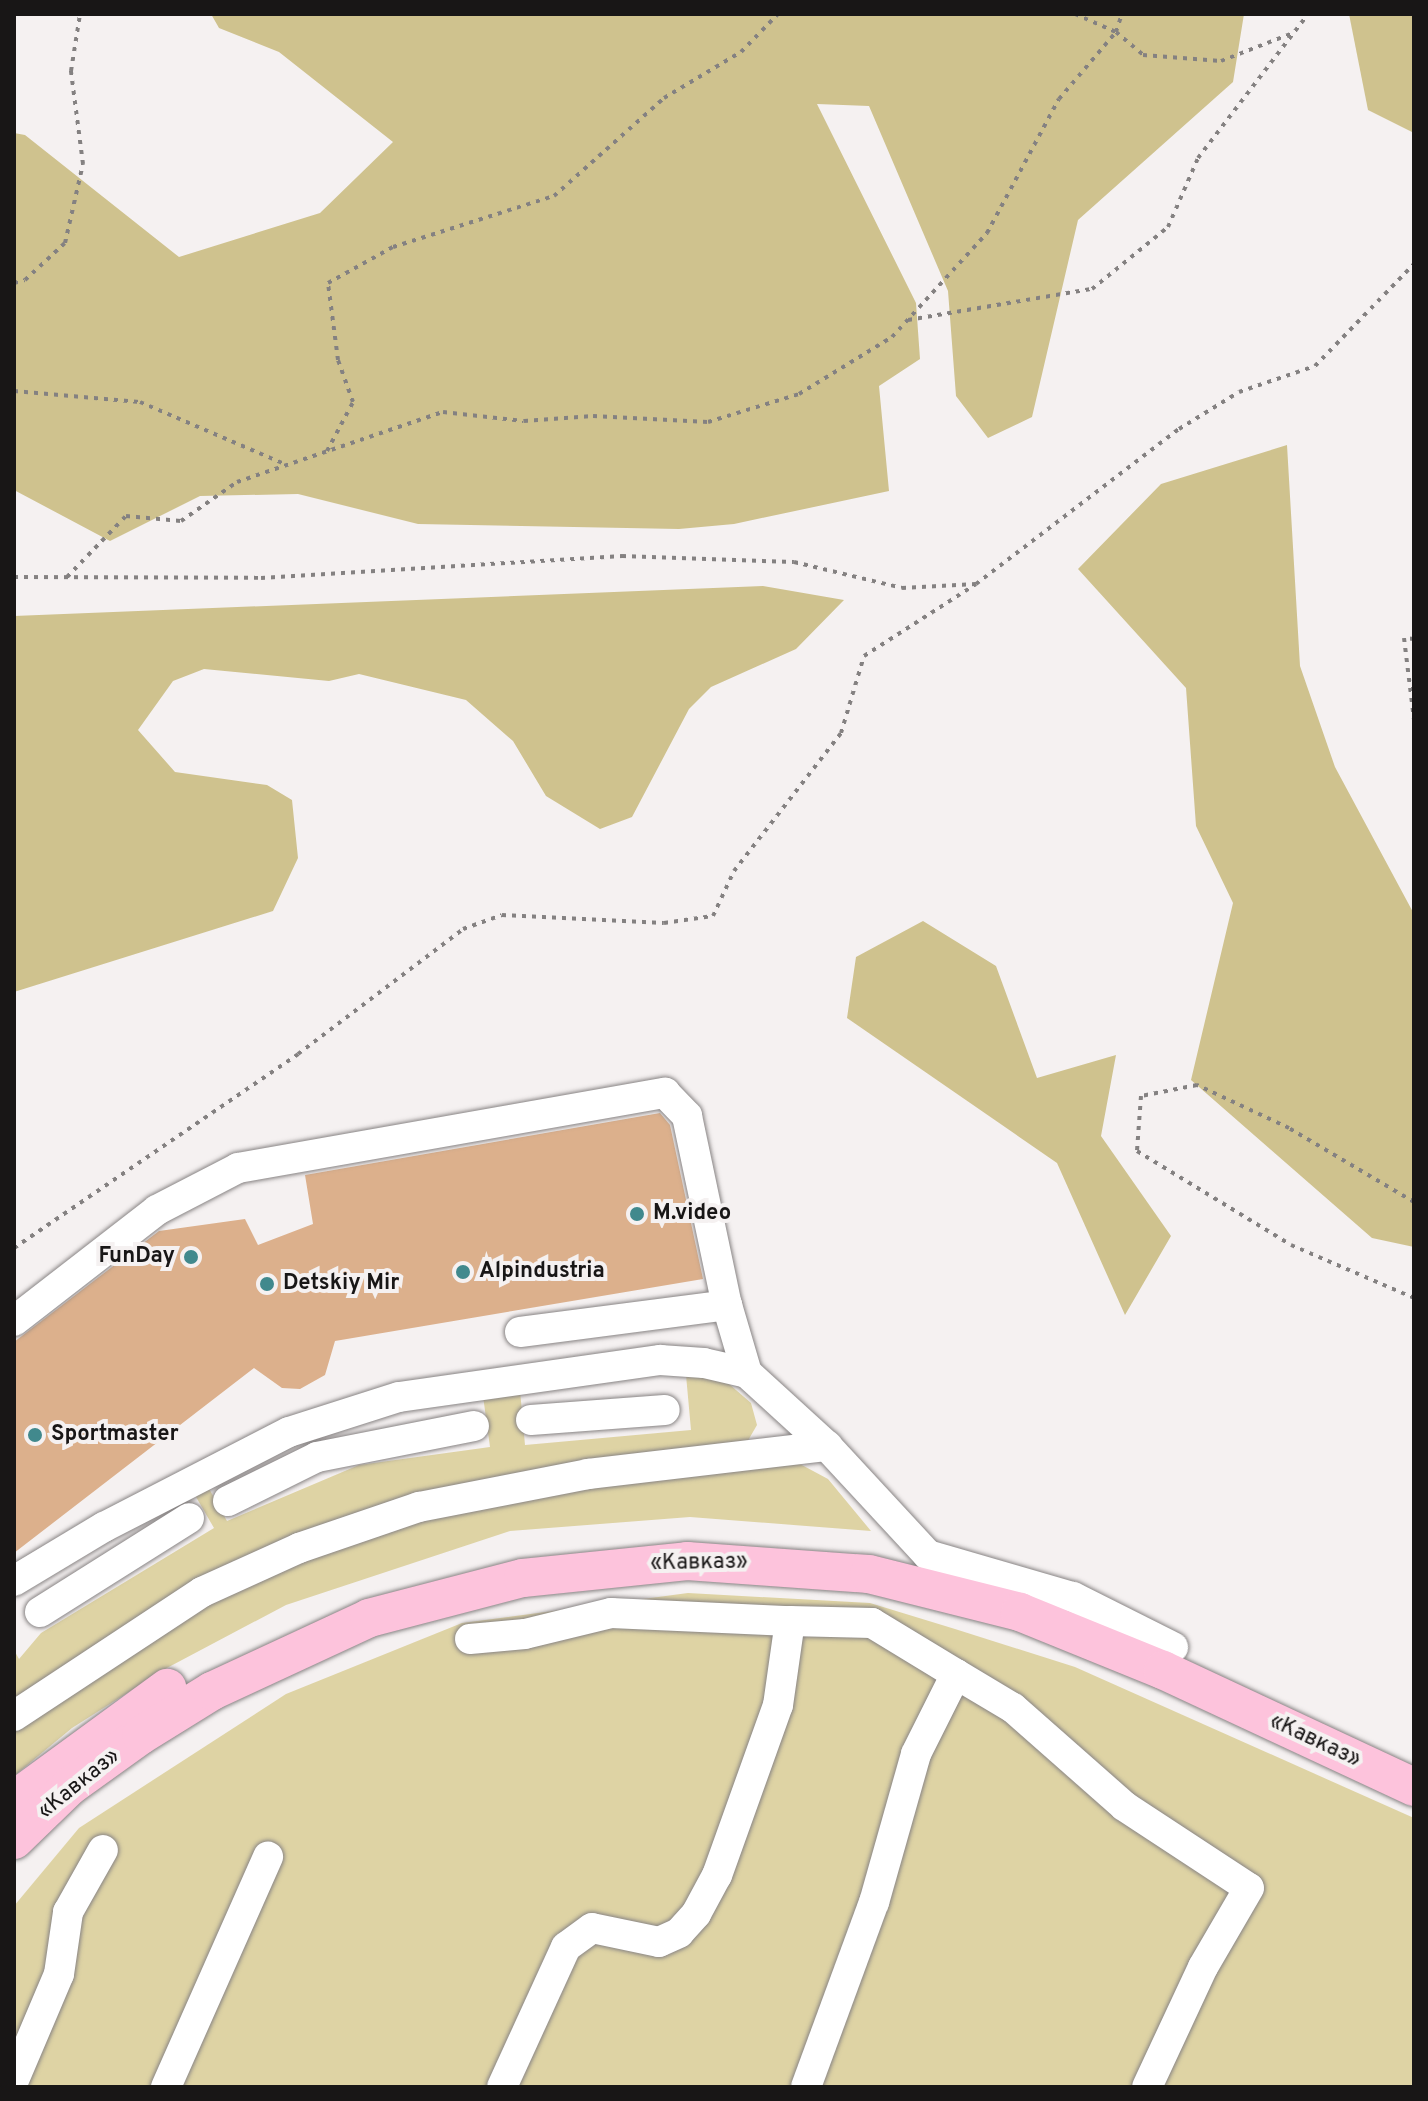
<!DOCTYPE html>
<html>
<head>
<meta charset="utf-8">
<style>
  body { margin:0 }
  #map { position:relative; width:1428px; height:2101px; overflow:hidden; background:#f5f1f1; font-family:Overpass,sans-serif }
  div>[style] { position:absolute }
  .green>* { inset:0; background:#ded3a4 }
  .forest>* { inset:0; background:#cfc28e }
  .building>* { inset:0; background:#dcb08c }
  .path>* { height:4px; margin-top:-2px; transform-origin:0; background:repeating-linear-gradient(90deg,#848181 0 4px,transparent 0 10px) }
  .roads { filter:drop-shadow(0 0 2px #888484) drop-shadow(0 0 2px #888484) }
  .minor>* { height:30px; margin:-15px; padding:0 15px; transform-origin:15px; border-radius:15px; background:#fff }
  .major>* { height:38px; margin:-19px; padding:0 19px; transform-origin:19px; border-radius:19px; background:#fdc3dc }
  .dots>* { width:22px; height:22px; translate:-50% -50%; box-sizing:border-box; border:4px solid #f5f1f1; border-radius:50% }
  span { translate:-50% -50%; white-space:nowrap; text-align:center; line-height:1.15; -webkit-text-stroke:8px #f5f1f1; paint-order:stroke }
  .poi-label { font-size:22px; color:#181616; font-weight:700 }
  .left { translate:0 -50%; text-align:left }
  .right { translate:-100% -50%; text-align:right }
  .street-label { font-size:22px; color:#181616 }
  .frame { position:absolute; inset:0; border:16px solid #181616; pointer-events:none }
</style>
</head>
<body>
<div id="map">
  <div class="green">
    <i style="clip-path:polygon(686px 1375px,721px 1377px,751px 1403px,757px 1425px,746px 1444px,296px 1540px,14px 1704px,14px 1650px,19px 1659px,41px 1633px,214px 1528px,192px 1490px,207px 1485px,227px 1521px,359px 1465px,490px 1447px,483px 1396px,520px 1390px,525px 1445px,691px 1430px)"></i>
    <i style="clip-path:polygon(800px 1464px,828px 1479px,871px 1531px,690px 1517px,510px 1531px,286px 1605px,165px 1669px,72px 1728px,14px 1776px,14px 1730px,219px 1597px,304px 1557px,426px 1517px,667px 1474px)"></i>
    <i style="clip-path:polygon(688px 1593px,870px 1603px,955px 1629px,1075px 1667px,1414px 1818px,1414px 2087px,14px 2085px,14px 1906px,79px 1828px,286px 1694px,462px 1623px)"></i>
  </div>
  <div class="forest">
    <i style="clip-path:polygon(211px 14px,1244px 14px,1233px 82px,1078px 220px,1032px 417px,988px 438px,956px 396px,948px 291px,869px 106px,817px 104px,916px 303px,920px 359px,879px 386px,889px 491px,734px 524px,679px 529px,418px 524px,298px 494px,200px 496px,110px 541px,14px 490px,14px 133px,25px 135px,179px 257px,320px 213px,393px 142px,279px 52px,219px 28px)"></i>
    <i style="clip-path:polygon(1349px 14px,1414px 14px,1414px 133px,1368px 110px)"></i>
    <i style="clip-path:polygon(1287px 445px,1300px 666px,1335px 767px,1414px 914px,1414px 1247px,1372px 1238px,1191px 1080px,1233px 903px,1196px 826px,1186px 688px,1078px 569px,1161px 484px)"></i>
    <i style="clip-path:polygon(763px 586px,844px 600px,796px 649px,711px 687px,689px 709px,632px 817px,600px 829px,546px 796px,513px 741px,466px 700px,359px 674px,329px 681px,204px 669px,173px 681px,138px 730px,175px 772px,267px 785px,292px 800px,298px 858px,273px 911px,14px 992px,14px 616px)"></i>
    <i style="clip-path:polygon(923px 921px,996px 966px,1037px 1078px,1116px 1055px,1101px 1136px,1171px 1236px,1125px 1315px,1057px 1163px,847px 1018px,856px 957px)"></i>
  </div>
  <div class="building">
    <i style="clip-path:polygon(660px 1113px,670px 1125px,703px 1279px,335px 1341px,325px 1375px,300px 1389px,282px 1388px,254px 1368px,14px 1553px,14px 1342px,159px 1231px,245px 1219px,258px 1245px,313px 1224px,305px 1175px)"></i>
  </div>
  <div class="path">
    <i style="left:1075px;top:14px;width:45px;rotate:23.7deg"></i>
    <i style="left:1116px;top:32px;width:35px;rotate:40deg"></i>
    <i style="left:1143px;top:55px;width:78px;rotate:4.4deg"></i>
    <i style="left:1221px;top:61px;width:77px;rotate:-21.3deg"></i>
    <i style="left:14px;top:283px;width:11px;rotate:-15deg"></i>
    <i style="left:25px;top:280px;width:54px;rotate:-42.8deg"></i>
    <i style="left:65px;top:243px;width:81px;rotate:-77.2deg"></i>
    <i style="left:83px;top:164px;width:94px;rotate:-97.4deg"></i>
    <i style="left:71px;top:71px;width:58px;rotate:-81deg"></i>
    <i style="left:908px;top:320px;width:187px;rotate:-9.6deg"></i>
    <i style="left:1092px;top:289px;width:98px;rotate:-39.2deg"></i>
    <i style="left:1168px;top:227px;width:75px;rotate:-66.5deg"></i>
    <i style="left:1198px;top:158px;width:181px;rotate:-52.6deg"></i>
    <i style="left:14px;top:391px;width:126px;rotate:5deg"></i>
    <i style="left:140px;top:402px;width:158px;rotate:23.2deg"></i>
    <i style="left:327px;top:451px;width:55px;rotate:-62deg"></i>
    <i style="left:353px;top:402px;width:45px;rotate:-109.7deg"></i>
    <i style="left:338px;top:360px;width:78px;rotate:-97.4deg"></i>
    <i style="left:328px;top:283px;width:74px;rotate:-29deg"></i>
    <i style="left:393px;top:247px;width:169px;rotate:-17.6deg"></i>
    <i style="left:554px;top:196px;width:147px;rotate:-41.7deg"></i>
    <i style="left:664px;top:98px;width:90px;rotate:-30.9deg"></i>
    <i style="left:741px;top:52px;width:53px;rotate:-45.8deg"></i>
    <i style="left:14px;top:577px;width:247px;rotate:0.2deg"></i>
    <i style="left:261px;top:578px;width:362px;rotate:-3.5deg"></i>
    <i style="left:622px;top:556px;width:172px;rotate:2deg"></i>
    <i style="left:794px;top:562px;width:111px;rotate:13.5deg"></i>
    <i style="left:902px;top:588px;width:74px;rotate:-3.1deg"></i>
    <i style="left:976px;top:584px;width:255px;rotate:-37.4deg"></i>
    <i style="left:1179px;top:429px;width:70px;rotate:-31.7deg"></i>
    <i style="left:1239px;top:392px;width:80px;rotate:-18.9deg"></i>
    <i style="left:1315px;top:366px;width:142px;rotate:-45.9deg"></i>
    <i style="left:67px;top:577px;width:85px;rotate:-46deg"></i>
    <i style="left:126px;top:516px;width:55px;rotate:5.2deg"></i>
    <i style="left:181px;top:521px;width:68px;rotate:-34.9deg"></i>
    <i style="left:237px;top:482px;width:218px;rotate:-18.8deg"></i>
    <i style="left:443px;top:412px;width:81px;rotate:6.3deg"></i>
    <i style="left:524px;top:421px;width:69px;rotate:-4.1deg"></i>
    <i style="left:593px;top:416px;width:115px;rotate:3deg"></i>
    <i style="left:708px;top:422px;width:95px;rotate:-17.1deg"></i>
    <i style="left:799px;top:394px;width:109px;rotate:-31.5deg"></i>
    <i style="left:892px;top:337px;width:141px;rotate:-47.6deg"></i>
    <i style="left:987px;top:233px;width:152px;rotate:-61.8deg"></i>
    <i style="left:1059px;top:99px;width:88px;rotate:-49.6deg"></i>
    <i style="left:1116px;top:32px;width:19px;rotate:-72deg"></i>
    <i style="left:1414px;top:639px;width:10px;rotate:-174deg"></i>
    <i style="left:1404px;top:638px;width:82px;rotate:83deg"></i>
    <i style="left:1414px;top:1202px;width:145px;rotate:-149.4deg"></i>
    <i style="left:1289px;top:1128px;width:102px;rotate:-154.9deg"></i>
    <i style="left:1197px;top:1085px;width:57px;rotate:168.9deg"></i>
    <i style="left:1141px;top:1096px;width:55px;rotate:94.2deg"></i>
    <i style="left:1137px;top:1151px;width:180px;rotate:31.4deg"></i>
    <i style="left:1291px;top:1245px;width:134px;rotate:23.3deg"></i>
    <i style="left:14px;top:1248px;width:344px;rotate:-34.3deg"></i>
    <i style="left:298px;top:1054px;width:207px;rotate:-37.1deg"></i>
    <i style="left:463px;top:929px;width:41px;rotate:-19.7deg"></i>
    <i style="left:502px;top:915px;width:162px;rotate:2.8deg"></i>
    <i style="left:664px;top:923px;width:49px;rotate:-8.1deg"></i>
    <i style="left:713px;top:916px;width:50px;rotate:-65deg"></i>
    <i style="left:734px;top:871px;width:175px;rotate:-52.2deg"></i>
    <i style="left:841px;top:733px;width:80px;rotate:-73.4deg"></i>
    <i style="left:864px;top:656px;width:133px;rotate:-32.7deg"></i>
  </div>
  <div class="roads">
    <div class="minor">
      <i style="left:14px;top:1321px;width:181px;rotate:-37.8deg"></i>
      <i style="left:157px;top:1210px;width:91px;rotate:-27.4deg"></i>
      <i style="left:238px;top:1168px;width:434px;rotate:-10deg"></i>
      <i style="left:665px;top:1093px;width:32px;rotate:46deg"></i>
      <i style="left:687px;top:1116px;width:193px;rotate:78.1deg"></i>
      <i style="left:520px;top:1332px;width:209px;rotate:-7.4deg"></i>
      <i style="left:727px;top:1305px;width:71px;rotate:73.6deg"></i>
      <i style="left:531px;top:1420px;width:134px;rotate:-4.3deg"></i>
      <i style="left:228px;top:1501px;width:99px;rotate:-26.3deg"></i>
      <i style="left:317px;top:1457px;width:160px;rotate:-11.2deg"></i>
      <i style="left:14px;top:1581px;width:105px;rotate:-31deg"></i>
      <i style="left:104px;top:1527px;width:208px;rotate:-27.2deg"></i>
      <i style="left:289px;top:1432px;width:115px;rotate:-17.7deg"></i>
      <i style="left:399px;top:1397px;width:264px;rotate:-8.1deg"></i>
      <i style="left:660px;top:1360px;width:44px;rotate:3.9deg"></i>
      <i style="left:704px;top:1363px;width:44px;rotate:13.1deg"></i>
      <i style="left:747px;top:1373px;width:108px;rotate:42.4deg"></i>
      <i style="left:40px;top:1612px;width:176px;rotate:-32.2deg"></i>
      <i style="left:790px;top:1621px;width:82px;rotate:1.4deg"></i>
      <i style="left:872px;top:1623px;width:98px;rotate:31.3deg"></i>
      <i style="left:956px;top:1674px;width:89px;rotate:116.6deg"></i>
      <i style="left:916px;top:1754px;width:154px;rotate:105.8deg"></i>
      <i style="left:874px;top:1902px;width:197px;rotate:110.2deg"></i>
      <i style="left:470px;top:1639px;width:55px;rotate:-5.2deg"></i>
      <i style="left:525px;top:1634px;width:89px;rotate:-13.7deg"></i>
      <i style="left:611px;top:1613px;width:179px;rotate:2.6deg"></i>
      <i style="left:790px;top:1621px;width:85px;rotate:98.1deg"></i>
      <i style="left:778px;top:1705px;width:181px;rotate:109.7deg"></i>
      <i style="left:717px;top:1875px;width:44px;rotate:118.3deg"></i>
      <i style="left:696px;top:1914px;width:25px;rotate:132deg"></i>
      <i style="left:679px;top:1933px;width:22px;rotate:156deg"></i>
      <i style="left:659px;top:1942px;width:68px;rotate:-168.2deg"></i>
      <i style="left:592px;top:1928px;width:32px;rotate:144deg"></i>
      <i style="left:566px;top:1947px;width:154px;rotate:114.6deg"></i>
      <i style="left:956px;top:1674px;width:66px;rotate:30.8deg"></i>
      <i style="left:1013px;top:1708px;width:148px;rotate:41.4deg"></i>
      <i style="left:1124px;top:1806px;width:149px;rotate:33.3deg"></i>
      <i style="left:1249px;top:1888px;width:91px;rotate:120.2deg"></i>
      <i style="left:1203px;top:1967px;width:132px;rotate:115deg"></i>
      <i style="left:14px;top:1716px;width:225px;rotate:-33.4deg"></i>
      <i style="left:202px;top:1592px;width:107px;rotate:-24.4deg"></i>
      <i style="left:299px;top:1548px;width:127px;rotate:-18.9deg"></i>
      <i style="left:419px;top:1507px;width:172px;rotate:-11deg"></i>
      <i style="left:588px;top:1474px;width:241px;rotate:-6.7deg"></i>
      <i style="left:827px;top:1446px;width:149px;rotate:47.2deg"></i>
      <i style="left:928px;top:1555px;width:151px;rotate:16.2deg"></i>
      <i style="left:1073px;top:1597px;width:112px;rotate:26.6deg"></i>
      <i style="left:14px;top:2080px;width:115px;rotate:-67deg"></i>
      <i style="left:59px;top:1974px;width:63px;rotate:-81.7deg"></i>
      <i style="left:68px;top:1912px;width:71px;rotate:-60.6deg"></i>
      <i style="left:166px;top:2087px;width:252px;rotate:-66.1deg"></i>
    </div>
    <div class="major">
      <i style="left:14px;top:1800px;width:190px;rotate:-36.2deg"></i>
      <i style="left:14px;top:1840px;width:78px;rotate:-44deg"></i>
      <i style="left:70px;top:1786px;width:87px;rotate:-35.7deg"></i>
      <i style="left:141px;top:1735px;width:84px;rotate:-31.8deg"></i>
      <i style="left:212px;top:1691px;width:173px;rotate:-24.9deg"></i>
      <i style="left:369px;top:1618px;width:159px;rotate:-14.6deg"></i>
      <i style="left:523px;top:1578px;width:165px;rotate:-5.9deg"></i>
      <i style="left:687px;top:1561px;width:182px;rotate:4.1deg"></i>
      <i style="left:869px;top:1574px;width:156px;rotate:14.1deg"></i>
      <i style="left:1020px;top:1612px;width:154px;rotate:22.1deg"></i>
      <i style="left:1163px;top:1670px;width:277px;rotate:25deg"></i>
    </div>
  </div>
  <div class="dots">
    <i style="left:637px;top:1214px;background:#41898d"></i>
    <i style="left:191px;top:1257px;background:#41898d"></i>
    <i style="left:463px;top:1272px;background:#41898d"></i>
    <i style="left:267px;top:1284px;background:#41898d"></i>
    <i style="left:35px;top:1435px;background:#41898d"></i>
  </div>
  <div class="poi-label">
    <span class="left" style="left:653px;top:1214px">M.video</span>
    <span class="right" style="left:175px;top:1257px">FunDay</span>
    <span class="left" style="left:479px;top:1272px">Alpindustria</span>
    <span class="left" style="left:283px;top:1284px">Detskiy Mir</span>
    <span class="left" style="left:51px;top:1435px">Sportmaster</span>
  </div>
  <div class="street-label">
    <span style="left:699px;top:1563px;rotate:-1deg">«Кавказ»</span>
    <span style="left:1315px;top:1741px;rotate:25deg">«Кавказ»</span>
    <span style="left:79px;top:1784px;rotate:-39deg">«Кавказ»</span>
  </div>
  <div class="frame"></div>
</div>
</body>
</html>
